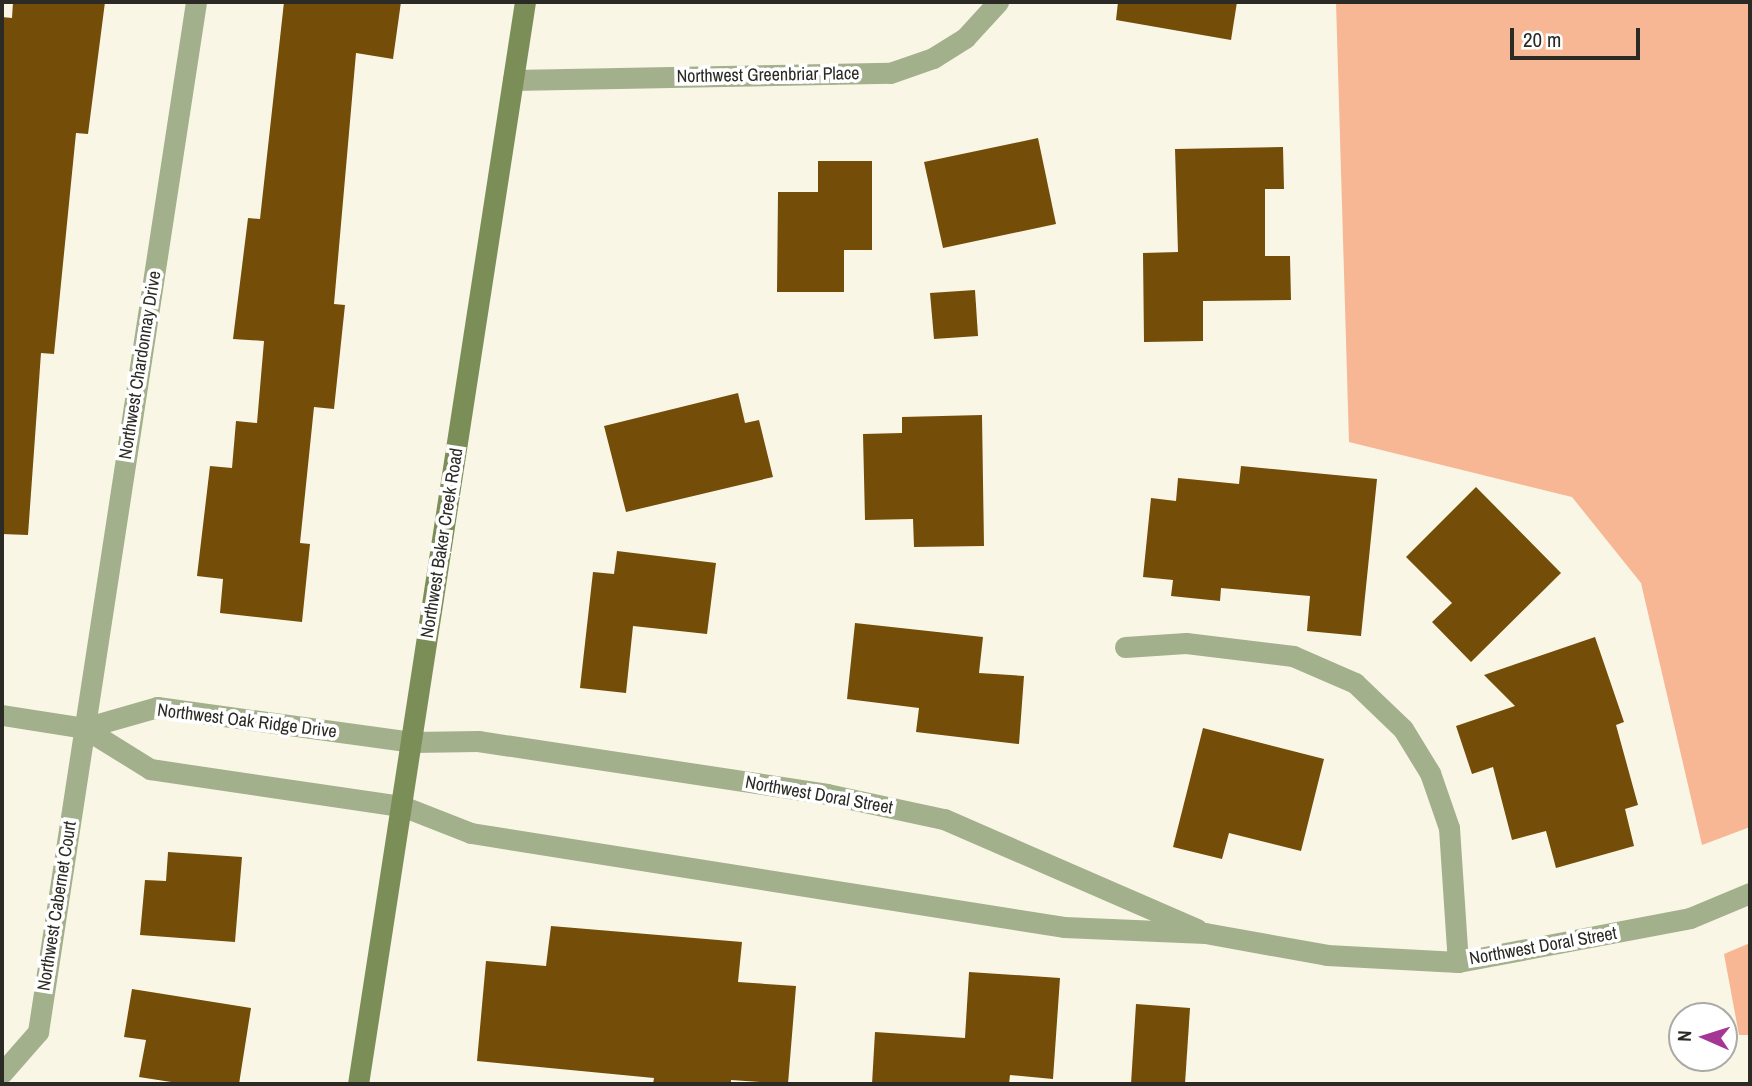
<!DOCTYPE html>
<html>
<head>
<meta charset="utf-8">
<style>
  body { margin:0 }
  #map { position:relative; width:1752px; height:1086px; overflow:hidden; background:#f9f6e6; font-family:"Archivo Narrow",sans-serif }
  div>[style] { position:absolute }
  .green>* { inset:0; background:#f7b694 }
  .building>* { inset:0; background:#744d08 }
  .street>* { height:21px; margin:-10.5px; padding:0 10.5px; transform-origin:10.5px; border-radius:10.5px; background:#a3b08c }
  .secondary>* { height:21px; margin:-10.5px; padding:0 10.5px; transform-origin:10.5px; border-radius:10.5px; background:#7c8e58 }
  span { translate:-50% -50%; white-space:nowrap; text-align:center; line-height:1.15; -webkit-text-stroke:7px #fff; paint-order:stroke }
  .street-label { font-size:18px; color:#2b2a24 }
  .frame { position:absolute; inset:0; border:4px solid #2b2a24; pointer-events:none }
  .north { position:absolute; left:1668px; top:1002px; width:70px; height:70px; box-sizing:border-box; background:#fff; border:2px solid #aaaaa7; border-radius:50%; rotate:273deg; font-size:19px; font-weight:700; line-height:28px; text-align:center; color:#2b2a24 }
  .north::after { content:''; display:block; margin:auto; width:24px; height:32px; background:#a43795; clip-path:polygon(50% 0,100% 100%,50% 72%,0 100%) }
  .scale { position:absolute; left:1510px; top:28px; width:130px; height:32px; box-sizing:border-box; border:4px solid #2b2a24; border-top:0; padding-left:9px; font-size:21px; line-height:24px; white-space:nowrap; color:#2b2a24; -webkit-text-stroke:5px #fff; paint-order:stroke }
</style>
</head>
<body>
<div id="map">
  <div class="green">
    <i style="clip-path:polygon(1336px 2px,1750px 2px,1750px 827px,1702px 845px,1641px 583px,1572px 497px,1349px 442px)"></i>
    <i style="clip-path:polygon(1750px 943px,1750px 1035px,1739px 1035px,1724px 954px)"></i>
  </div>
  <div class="building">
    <i style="clip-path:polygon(13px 2px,105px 2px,88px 134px,76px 133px,54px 354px,41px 353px,28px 535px,2px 534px,2px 17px,12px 18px)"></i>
    <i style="clip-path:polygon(284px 2px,401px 2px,393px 59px,356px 53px,334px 304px,345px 305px,334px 409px,314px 407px,300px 543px,310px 544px,302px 622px,220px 613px,223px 579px,197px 576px,210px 466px,232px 468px,236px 421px,257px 423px,264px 341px,233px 339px,248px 218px,260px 219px)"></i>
    <i style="clip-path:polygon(1118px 2px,1237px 2px,1231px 40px,1116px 20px)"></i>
    <i style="clip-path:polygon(1038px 138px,1056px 224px,943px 248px,924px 162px)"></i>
    <i style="clip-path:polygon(1283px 147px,1284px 189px,1265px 189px,1265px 256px,1290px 256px,1291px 300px,1203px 301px,1203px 341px,1144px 342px,1143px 253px,1178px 252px,1175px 149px)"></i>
    <i style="clip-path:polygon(818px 161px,872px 161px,872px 250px,844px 250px,844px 292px,777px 292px,778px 192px,818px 192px)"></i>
    <i style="clip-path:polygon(975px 290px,978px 336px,934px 339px,930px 293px)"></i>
    <i style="clip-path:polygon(738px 393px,745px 423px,759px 420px,773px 477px,626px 512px,604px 426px)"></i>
    <i style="clip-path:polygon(982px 415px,984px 546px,914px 547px,913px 519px,865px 520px,863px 434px,902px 433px,902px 417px)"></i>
    <i style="clip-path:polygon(1241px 466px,1377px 479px,1361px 636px,1307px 631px,1310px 596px,1221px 588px,1220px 601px,1171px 596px,1173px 580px,1143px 577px,1151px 498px,1176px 501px,1178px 478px,1239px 484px)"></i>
    <i style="clip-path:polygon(1476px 487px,1561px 573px,1471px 662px,1432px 622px,1452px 603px,1406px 557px)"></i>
    <i style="clip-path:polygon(617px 551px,716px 563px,707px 634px,633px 626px,626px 693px,580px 688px,593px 572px,614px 574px)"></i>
    <i style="clip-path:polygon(855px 623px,983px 637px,979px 673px,1024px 676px,1019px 744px,916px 732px,919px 708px,847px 699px)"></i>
    <i style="clip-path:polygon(1595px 637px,1624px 722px,1616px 725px,1638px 805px,1625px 809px,1634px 846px,1556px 868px,1546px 831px,1512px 840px,1493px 767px,1472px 774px,1456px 726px,1515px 706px,1484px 675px)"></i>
    <i style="clip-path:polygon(1203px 728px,1324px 759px,1301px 851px,1229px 833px,1222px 859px,1173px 847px)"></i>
    <i style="clip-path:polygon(168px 852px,242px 857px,235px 942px,140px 935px,145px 880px,166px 881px)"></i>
    <i style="clip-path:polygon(551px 926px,742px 942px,738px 982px,796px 986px,788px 1084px,731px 1080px,731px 1084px,653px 1084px,654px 1078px,477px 1061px,486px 961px,546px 966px)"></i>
    <i style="clip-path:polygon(969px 972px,1060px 978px,1053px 1079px,1010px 1075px,1009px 1084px,872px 1084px,875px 1032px,965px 1038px)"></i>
    <i style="clip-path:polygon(132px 989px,251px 1008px,239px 1084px,184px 1084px,139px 1077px,146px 1040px,124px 1037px)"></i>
    <i style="clip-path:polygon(1136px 1004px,1190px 1008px,1185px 1084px,1131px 1084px)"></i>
  </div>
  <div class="street">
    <i style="left:513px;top:80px;width:377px;rotate:-1.1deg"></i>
    <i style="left:890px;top:73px;width:46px;rotate:-19.2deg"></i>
    <i style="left:933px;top:58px;width:38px;rotate:-32deg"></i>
    <i style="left:965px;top:38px;width:49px;rotate:-47.5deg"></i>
    <i style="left:1125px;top:647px;width:61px;rotate:-3.8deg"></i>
    <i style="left:1186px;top:643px;width:108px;rotate:6.9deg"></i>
    <i style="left:1293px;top:656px;width:68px;rotate:23.5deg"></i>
    <i style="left:1355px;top:683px;width:66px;rotate:43.8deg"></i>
    <i style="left:1403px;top:729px;width:52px;rotate:58.5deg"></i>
    <i style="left:1430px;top:773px;width:58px;rotate:70.9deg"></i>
    <i style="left:1449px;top:828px;width:134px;rotate:86.2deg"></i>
    <i style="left:2px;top:715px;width:83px;rotate:9deg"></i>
    <i style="left:84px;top:728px;width:78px;rotate:31.8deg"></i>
    <i style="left:150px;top:769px;width:255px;rotate:8.4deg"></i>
    <i style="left:402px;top:806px;width:74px;rotate:21.4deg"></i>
    <i style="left:471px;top:833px;width:600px;rotate:9.01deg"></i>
    <i style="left:1064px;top:927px;width:141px;rotate:2.4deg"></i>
    <i style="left:1205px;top:933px;width:124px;rotate:10.2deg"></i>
    <i style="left:1327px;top:955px;width:131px;rotate:3.1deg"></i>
    <i style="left:1458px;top:962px;width:236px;rotate:-10.7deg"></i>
    <i style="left:1690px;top:918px;width:65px;rotate:-22.6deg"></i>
    <i style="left:84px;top:728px;width:76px;rotate:-16deg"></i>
    <i style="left:157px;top:707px;width:257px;rotate:7.8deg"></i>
    <i style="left:412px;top:742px;width:66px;rotate:-0.9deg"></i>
    <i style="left:478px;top:741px;width:353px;rotate:8.6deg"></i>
    <i style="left:827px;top:794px;width:120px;rotate:12.1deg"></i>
    <i style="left:944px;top:819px;width:276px;rotate:23.5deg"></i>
    <i style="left:2px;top:1073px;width:55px;rotate:-48.7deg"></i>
    <i style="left:38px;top:1032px;width:1042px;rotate:-81.28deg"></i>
  </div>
  <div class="secondary">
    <i style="left:358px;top:1084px;width:1095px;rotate:-81.23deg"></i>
  </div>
  <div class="street-label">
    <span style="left:768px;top:75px;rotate:-1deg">Northwest Greenbriar Place</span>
    <span style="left:140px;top:365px;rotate:-81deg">Northwest Chardonnay Drive</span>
    <span style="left:442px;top:543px;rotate:-81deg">Northwest Baker Creek Road</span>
    <span style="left:247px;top:721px;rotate:7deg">Northwest Oak Ridge Drive</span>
    <span style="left:819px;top:795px;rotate:10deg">Northwest Doral Street</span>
    <span style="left:57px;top:906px;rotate:-81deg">Northwest Cabernet Court</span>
    <span style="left:1543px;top:946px;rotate:-10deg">Northwest Doral Street</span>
  </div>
  <div class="frame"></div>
  <div class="north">N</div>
  <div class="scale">20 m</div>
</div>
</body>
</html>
